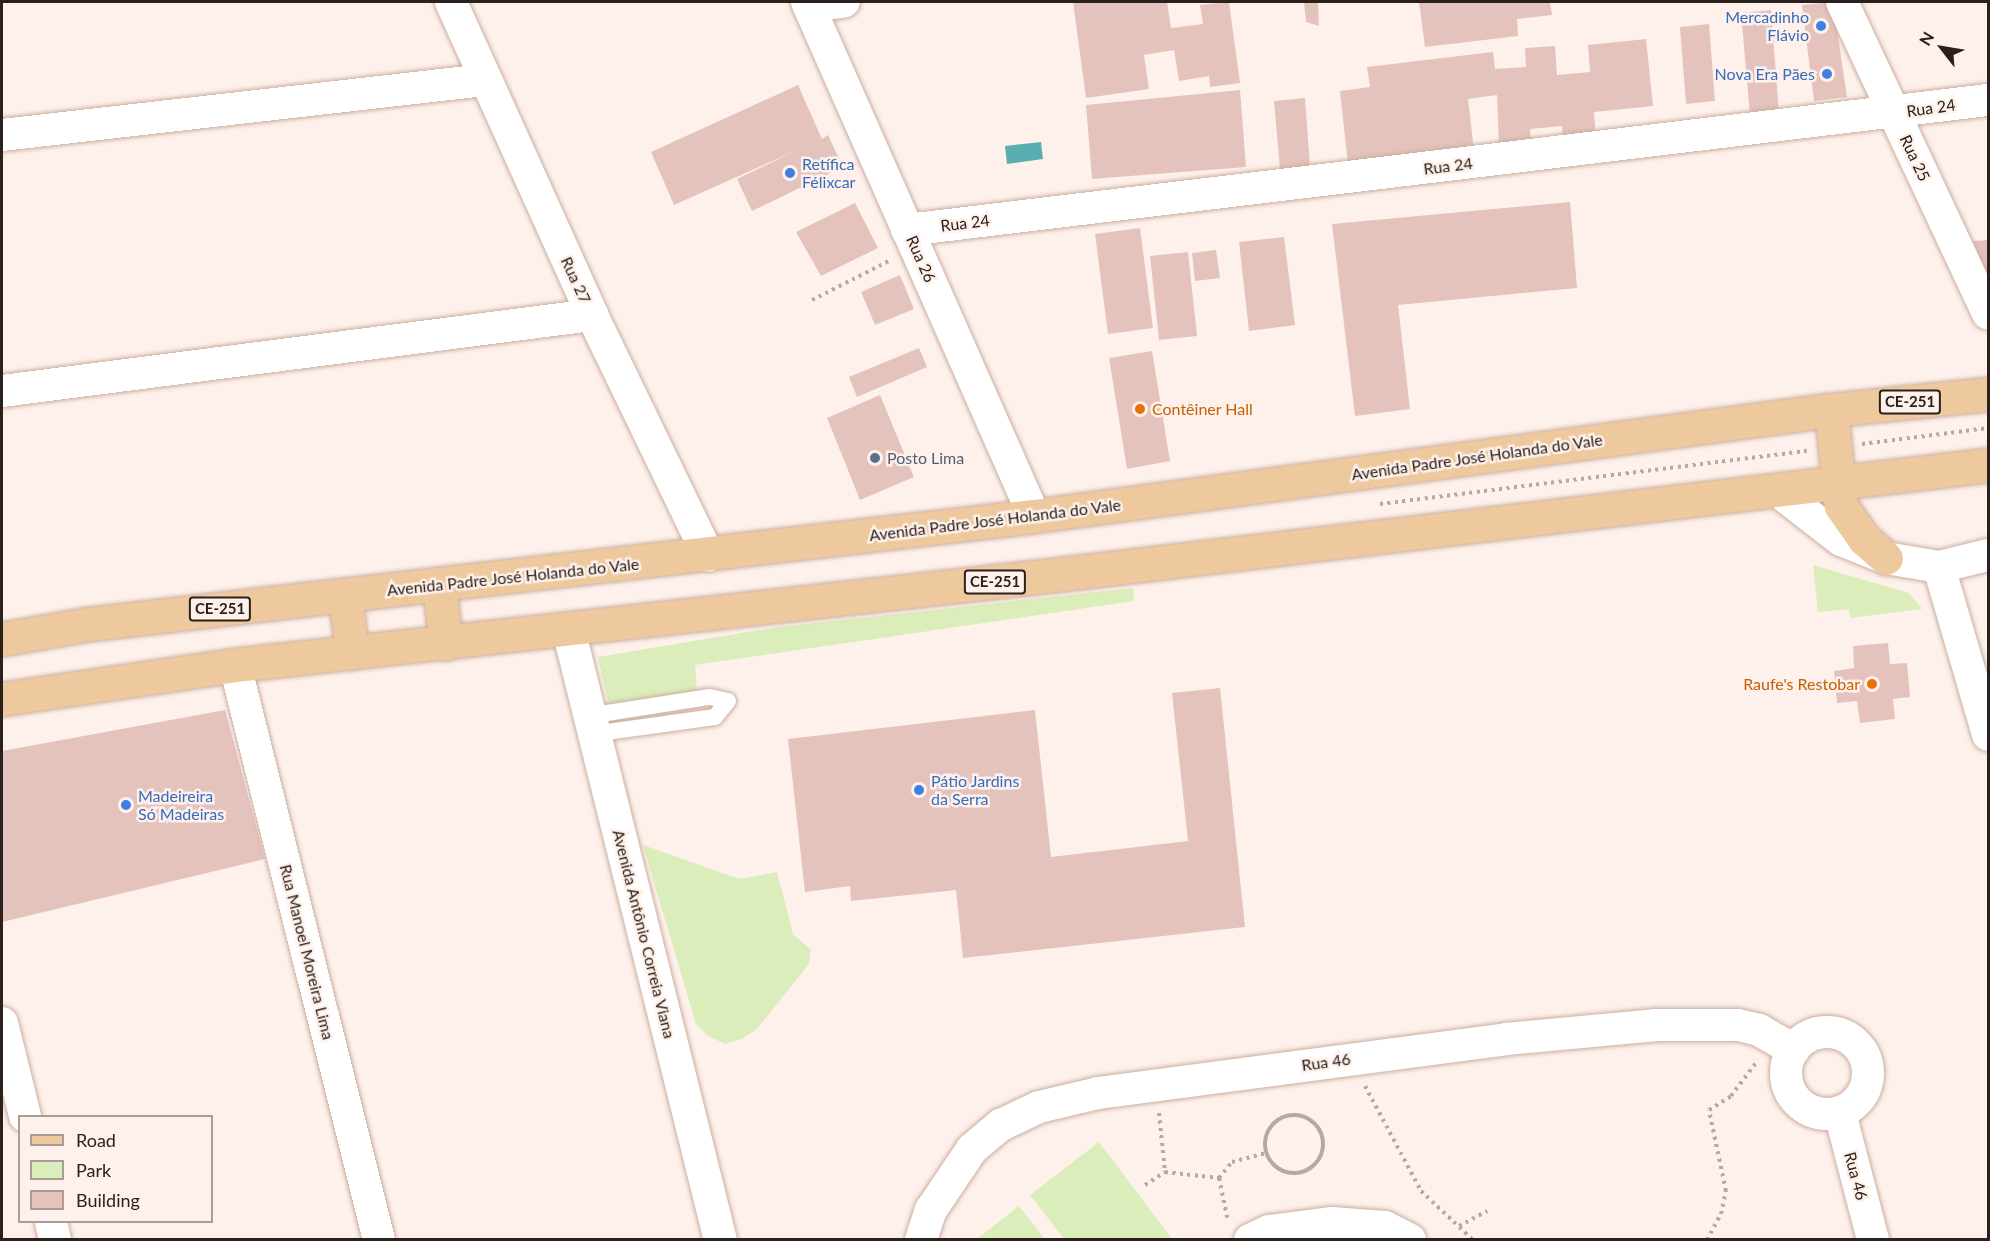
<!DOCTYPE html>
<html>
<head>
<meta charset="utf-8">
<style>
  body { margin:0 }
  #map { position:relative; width:1990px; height:1241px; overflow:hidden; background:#fef1eb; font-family:Lato,sans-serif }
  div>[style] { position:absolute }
  .green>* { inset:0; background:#dbedbb }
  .water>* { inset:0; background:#5aaeb2 }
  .building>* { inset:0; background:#e5c3bd }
  .path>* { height:4px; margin-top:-2px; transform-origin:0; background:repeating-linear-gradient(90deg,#b5a9a3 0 3px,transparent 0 7.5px) }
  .path>.ring { margin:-2px; padding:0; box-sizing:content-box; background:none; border:4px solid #b5a9a3; border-radius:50% }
  .roads { filter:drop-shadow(0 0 2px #cbae9f) drop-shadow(0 0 2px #cbae9f) }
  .service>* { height:16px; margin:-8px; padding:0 8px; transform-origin:8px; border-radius:8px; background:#fff }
  .minor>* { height:32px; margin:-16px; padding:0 16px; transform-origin:16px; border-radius:16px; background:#fff }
  .minor>.ring { margin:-16px; padding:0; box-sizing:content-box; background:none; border:32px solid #fff; border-radius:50% }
  .tertiary>* { height:33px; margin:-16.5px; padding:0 16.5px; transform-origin:16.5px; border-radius:16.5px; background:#fff }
  .primary>* { height:33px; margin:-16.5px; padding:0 16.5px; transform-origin:16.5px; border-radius:16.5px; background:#eec99e }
  .dots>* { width:16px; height:16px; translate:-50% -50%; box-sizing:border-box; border:3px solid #fef1eb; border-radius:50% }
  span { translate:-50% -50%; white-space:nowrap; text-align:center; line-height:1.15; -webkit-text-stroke:5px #fef1eb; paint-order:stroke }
  .shield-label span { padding:2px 4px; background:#fef1eb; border:2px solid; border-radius:4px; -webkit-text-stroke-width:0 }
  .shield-label { font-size:15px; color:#2b201b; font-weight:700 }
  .shop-label { font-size:16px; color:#366cbe }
  .right { translate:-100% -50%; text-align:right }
  .left { translate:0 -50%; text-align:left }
  .street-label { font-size:16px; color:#2b201b }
  .food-label { font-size:16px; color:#c56008 }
  .service-label { font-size:16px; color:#4e5e75 }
  .frame { position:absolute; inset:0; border:3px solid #2b201b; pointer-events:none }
  .legend { position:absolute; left:18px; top:1115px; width:195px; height:108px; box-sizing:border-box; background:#fef1eb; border:2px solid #aa9d98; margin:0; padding:8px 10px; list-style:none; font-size:18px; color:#2b201b }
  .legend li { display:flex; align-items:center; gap:12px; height:30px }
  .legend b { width:30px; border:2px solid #aa9d98 }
  .north { position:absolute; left:1912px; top:18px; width:60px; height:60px; -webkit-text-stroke:4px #fef1eb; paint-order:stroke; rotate:301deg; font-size:16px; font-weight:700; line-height:24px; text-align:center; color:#2b201b }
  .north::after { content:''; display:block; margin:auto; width:21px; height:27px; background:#2b201b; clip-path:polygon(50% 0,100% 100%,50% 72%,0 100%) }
</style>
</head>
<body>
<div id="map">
  <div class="green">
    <i style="clip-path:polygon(1813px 565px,1909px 593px,1922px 609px,1850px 618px,1849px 609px,1818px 612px)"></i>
    <i style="clip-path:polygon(1133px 588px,1134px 601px,695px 665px,697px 694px,609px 707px,598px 657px,778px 627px)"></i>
    <i style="clip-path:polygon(643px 845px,739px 879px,777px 872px,793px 934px,811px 950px,809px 964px,757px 1029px,742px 1039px,725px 1044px,708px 1036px,696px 1024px)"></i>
    <i style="clip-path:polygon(1099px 1142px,1172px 1239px,1064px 1239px,1030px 1195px)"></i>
    <i style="clip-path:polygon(1019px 1206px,1045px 1239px,977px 1239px)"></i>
  </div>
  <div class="water">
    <i style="clip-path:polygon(1041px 142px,1043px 159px,1007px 164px,1005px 146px)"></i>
  </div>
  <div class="building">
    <i style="clip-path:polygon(1073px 2px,1167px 2px,1171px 28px,1203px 24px,1200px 5px,1229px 2px,1240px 83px,1210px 87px,1209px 76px,1179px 81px,1174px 50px,1144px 55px,1149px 89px,1086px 98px)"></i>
    <i style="clip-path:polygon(1304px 2px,1318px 2px,1319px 26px,1306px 22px)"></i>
    <i style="clip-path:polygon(1419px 2px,1550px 2px,1552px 15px,1517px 19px,1518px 36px,1425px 47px)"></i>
    <i style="clip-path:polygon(1833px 2px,1847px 97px,1814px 101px,1802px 5px)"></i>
    <i style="clip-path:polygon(1771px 10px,1779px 113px,1750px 115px,1741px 13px)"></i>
    <i style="clip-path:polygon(1709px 24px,1715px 101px,1686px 104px,1680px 27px)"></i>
    <i style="clip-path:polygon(1646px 39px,1653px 106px,1594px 112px,1596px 138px,1563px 142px,1562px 126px,1530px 129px,1531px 144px,1499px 146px,1497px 95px,1468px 99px,1474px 150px,1348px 164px,1340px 91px,1370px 87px,1367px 67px,1493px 52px,1495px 69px,1526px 67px,1525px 48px,1555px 46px,1557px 75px,1590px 72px,1588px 45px)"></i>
    <i style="clip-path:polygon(798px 85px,822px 139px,828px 135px,843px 167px,752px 211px,737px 179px,797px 150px,674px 205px,651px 152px)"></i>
    <i style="clip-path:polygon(1240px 90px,1246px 167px,1092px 179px,1086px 105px)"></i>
    <i style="clip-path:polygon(1305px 98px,1310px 166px,1280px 169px,1274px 101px)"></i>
    <i style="clip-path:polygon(1570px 202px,1577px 288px,1398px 305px,1410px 409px,1355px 416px,1332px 224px)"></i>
    <i style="clip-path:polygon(855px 203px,878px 248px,821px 276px,796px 232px)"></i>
    <i style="clip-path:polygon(1140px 228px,1153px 328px,1108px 334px,1095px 234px)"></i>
    <i style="clip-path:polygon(1284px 237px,1295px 325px,1249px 331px,1239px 242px)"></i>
    <i style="clip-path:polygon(1988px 240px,1988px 278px,1973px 241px)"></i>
    <i style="clip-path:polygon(1216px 250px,1220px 278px,1195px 281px,1192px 253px)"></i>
    <i style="clip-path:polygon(1188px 252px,1197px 336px,1159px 340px,1150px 256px)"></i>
    <i style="clip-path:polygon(900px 275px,914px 309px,875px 325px,861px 292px)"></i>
    <i style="clip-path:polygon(919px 348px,927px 367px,857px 397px,849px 377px)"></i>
    <i style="clip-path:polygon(1152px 351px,1170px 461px,1127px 469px,1109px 358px)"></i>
    <i style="clip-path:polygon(880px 395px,914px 477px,860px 500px,827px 418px)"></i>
    <i style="clip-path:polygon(1888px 643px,1890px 664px,1907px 663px,1910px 697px,1893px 699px,1895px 719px,1860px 723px,1857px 701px,1837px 703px,1834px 671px,1854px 668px,1853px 646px)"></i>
    <i style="clip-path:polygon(1220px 688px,1245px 927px,963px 958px,956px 890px,851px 901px,850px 886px,805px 892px,788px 739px,1035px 710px,1051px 857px,1188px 841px,1172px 693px)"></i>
    <i style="clip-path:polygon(225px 710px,265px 859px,2px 922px,2px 751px)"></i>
  </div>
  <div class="path">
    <i style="left:812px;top:300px;width:89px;rotate:-26.9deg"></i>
    <i style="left:1862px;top:444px;width:127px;rotate:-7.2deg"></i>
    <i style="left:1380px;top:504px;width:430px;rotate:-7.1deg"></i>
    <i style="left:1365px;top:1086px;width:119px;rotate:61.9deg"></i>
    <i style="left:1421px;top:1191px;width:71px;rotate:43.3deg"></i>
    <i style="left:1159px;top:1113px;width:59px;rotate:84.2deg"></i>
    <i class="ring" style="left:1265px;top:1115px;width:54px;height:54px"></i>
    <i style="left:1219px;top:1178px;width:21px;rotate:-51deg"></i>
    <i style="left:1232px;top:1162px;width:34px;rotate:-15deg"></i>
    <i style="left:1145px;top:1185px;width:24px;rotate:-33deg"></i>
    <i style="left:1165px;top:1172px;width:54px;rotate:6.3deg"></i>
    <i style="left:1219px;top:1178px;width:44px;rotate:78.2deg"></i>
    <i style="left:1459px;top:1226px;width:32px;rotate:-28deg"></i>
    <i style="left:1707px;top:1240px;width:30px;rotate:-62deg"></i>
    <i style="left:1721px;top:1214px;width:24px;rotate:-78deg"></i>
    <i style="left:1726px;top:1191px;width:83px;rotate:-101.9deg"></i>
    <i style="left:1709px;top:1110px;width:26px;rotate:-32deg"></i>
    <i style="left:1731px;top:1096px;width:45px;rotate:-53.1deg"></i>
  </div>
  <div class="roads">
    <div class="service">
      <i style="left:588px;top:716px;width:123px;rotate:-8.9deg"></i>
      <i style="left:710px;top:697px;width:18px;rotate:13deg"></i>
      <i style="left:728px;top:701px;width:21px;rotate:129deg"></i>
      <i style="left:715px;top:717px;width:123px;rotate:172.1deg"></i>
    </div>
    <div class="minor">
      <i style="left:451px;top:2px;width:343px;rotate:65.7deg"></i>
      <i style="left:592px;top:315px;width:267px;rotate:64.2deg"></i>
      <i style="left:807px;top:2px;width:562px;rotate:66.17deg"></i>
      <i style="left:1842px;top:2px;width:344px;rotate:64.9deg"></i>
      <i style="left:809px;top:6px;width:35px;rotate:-7deg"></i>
      <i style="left:2px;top:135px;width:486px;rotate:-6.5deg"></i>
      <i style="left:907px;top:230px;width:1089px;rotate:-6.86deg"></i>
      <i style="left:2px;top:391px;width:595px;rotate:-7.34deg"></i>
      <i style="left:1778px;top:491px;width:80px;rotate:37.9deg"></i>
      <i style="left:1841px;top:540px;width:48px;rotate:21.8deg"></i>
      <i style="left:1886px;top:558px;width:54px;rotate:9.6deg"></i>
      <i style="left:1939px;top:567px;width:50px;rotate:-13.8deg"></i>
      <i style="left:1939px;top:567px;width:175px;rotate:73.7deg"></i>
      <i style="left:235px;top:665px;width:593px;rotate:75.94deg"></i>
      <i style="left:2px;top:1023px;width:96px;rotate:76.1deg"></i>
      <i class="ring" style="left:1786px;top:1032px;width:50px;height:50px"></i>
      <i style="left:1840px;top:1113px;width:131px;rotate:75.4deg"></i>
      <i style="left:51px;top:1222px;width:18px;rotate:77deg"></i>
      <i style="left:921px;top:1240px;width:32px;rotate:-72deg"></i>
      <i style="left:931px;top:1210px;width:73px;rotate:-56.1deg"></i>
      <i style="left:972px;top:1149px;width:38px;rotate:-40deg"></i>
      <i style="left:1001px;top:1125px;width:42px;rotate:-25.3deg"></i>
      <i style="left:1039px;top:1107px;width:61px;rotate:-13.3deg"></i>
      <i style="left:1098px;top:1093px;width:412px;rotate:-7.5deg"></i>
      <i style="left:1506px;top:1039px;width:152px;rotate:-5.3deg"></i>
      <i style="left:1657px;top:1025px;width:81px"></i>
      <i style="left:1738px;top:1025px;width:22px;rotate:13deg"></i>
      <i style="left:1759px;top:1030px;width:40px;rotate:29.7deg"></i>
      <i style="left:1250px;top:1240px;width:21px;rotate:-25deg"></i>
      <i style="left:1269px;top:1231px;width:64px;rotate:-7.2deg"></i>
      <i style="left:1332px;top:1223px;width:53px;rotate:4.3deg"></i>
      <i style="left:1385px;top:1227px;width:28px;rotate:27deg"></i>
    </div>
    <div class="tertiary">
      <i style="left:568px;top:629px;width:630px;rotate:76.03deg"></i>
    </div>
    <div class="primary">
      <i style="left:1831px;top:410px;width:97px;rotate:84.1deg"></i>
      <i style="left:1841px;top:506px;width:40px;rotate:55.1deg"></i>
      <i style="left:1864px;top:539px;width:29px;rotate:41deg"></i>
      <i style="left:439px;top:586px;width:58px;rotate:83.1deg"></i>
      <i style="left:345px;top:595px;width:58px;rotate:83.1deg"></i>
      <i style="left:2px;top:639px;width:88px;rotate:-9.8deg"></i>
      <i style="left:89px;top:624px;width:951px;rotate:-6.52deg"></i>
      <i style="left:1034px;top:516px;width:804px;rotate:-7.58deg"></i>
      <i style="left:1831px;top:410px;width:158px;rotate:-5.8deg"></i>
      <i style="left:2px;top:699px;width:235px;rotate:-8.3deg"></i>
      <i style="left:235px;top:665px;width:824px;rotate:-6.27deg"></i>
      <i style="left:1054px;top:575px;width:940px;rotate:-6.72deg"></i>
    </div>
  </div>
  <div class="dots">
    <i style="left:1821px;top:26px;background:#3f7fe0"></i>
    <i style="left:1827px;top:74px;background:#3f7fe0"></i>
    <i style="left:790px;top:173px;background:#3f7fe0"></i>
    <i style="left:1140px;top:409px;background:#e8710a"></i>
    <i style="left:875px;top:458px;background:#5c6f8a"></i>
    <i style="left:1872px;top:684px;background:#e8710a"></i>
    <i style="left:919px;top:790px;background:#3f7fe0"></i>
    <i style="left:126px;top:805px;background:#3f7fe0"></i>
  </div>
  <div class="shield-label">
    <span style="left:1910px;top:402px">CE-251</span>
    <span style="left:995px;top:582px">CE-251</span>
    <span style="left:220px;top:609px">CE-251</span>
  </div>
  <div class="shop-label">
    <span class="right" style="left:1809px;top:26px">Mercadinho<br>Flávio</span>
    <span class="right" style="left:1815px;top:74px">Nova Era Pães</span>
    <span class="left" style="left:802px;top:173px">Retífica<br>Félixcar</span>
    <span class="left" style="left:931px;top:790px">Pátio Jardins<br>da Serra</span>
    <span class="left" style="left:138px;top:805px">Madeireira<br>Só Madeiras</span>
  </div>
  <div class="street-label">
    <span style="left:1931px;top:108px;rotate:-8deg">Rua 24</span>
    <span style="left:1915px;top:158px;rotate:65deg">Rua 25</span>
    <span style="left:1448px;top:166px;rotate:-7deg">Rua 24</span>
    <span style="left:965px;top:223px;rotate:-7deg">Rua 24</span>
    <span style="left:921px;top:259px;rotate:66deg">Rua 26</span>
    <span style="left:576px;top:280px;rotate:65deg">Rua 27</span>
    <span style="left:1477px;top:457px;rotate:-8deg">Avenida Padre José Holanda do Vale</span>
    <span style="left:995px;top:520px;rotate:-7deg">Avenida Padre José Holanda do Vale</span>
    <span style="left:513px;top:577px;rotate:-6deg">Avenida Padre José Holanda do Vale</span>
    <span style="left:644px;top:934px;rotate:76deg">Avenida Antônio Correia Viana</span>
    <span style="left:307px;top:952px;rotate:76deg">Rua Manoel Moreira Lima</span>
    <span style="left:1326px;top:1062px;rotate:-8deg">Rua 46</span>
    <span style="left:1856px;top:1176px;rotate:75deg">Rua 46</span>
  </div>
  <div class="food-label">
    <span class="left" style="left:1152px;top:409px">Contêiner Hall</span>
    <span class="right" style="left:1860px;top:684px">Raufe's Restobar</span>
  </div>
  <div class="service-label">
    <span class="left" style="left:887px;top:458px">Posto Lima</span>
  </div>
  <div class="frame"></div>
  <ul class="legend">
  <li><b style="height:8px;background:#eec99e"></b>Road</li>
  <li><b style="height:16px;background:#dbedbb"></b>Park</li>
  <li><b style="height:16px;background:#e5c3bd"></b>Building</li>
  </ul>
  <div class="north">N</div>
</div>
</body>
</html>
